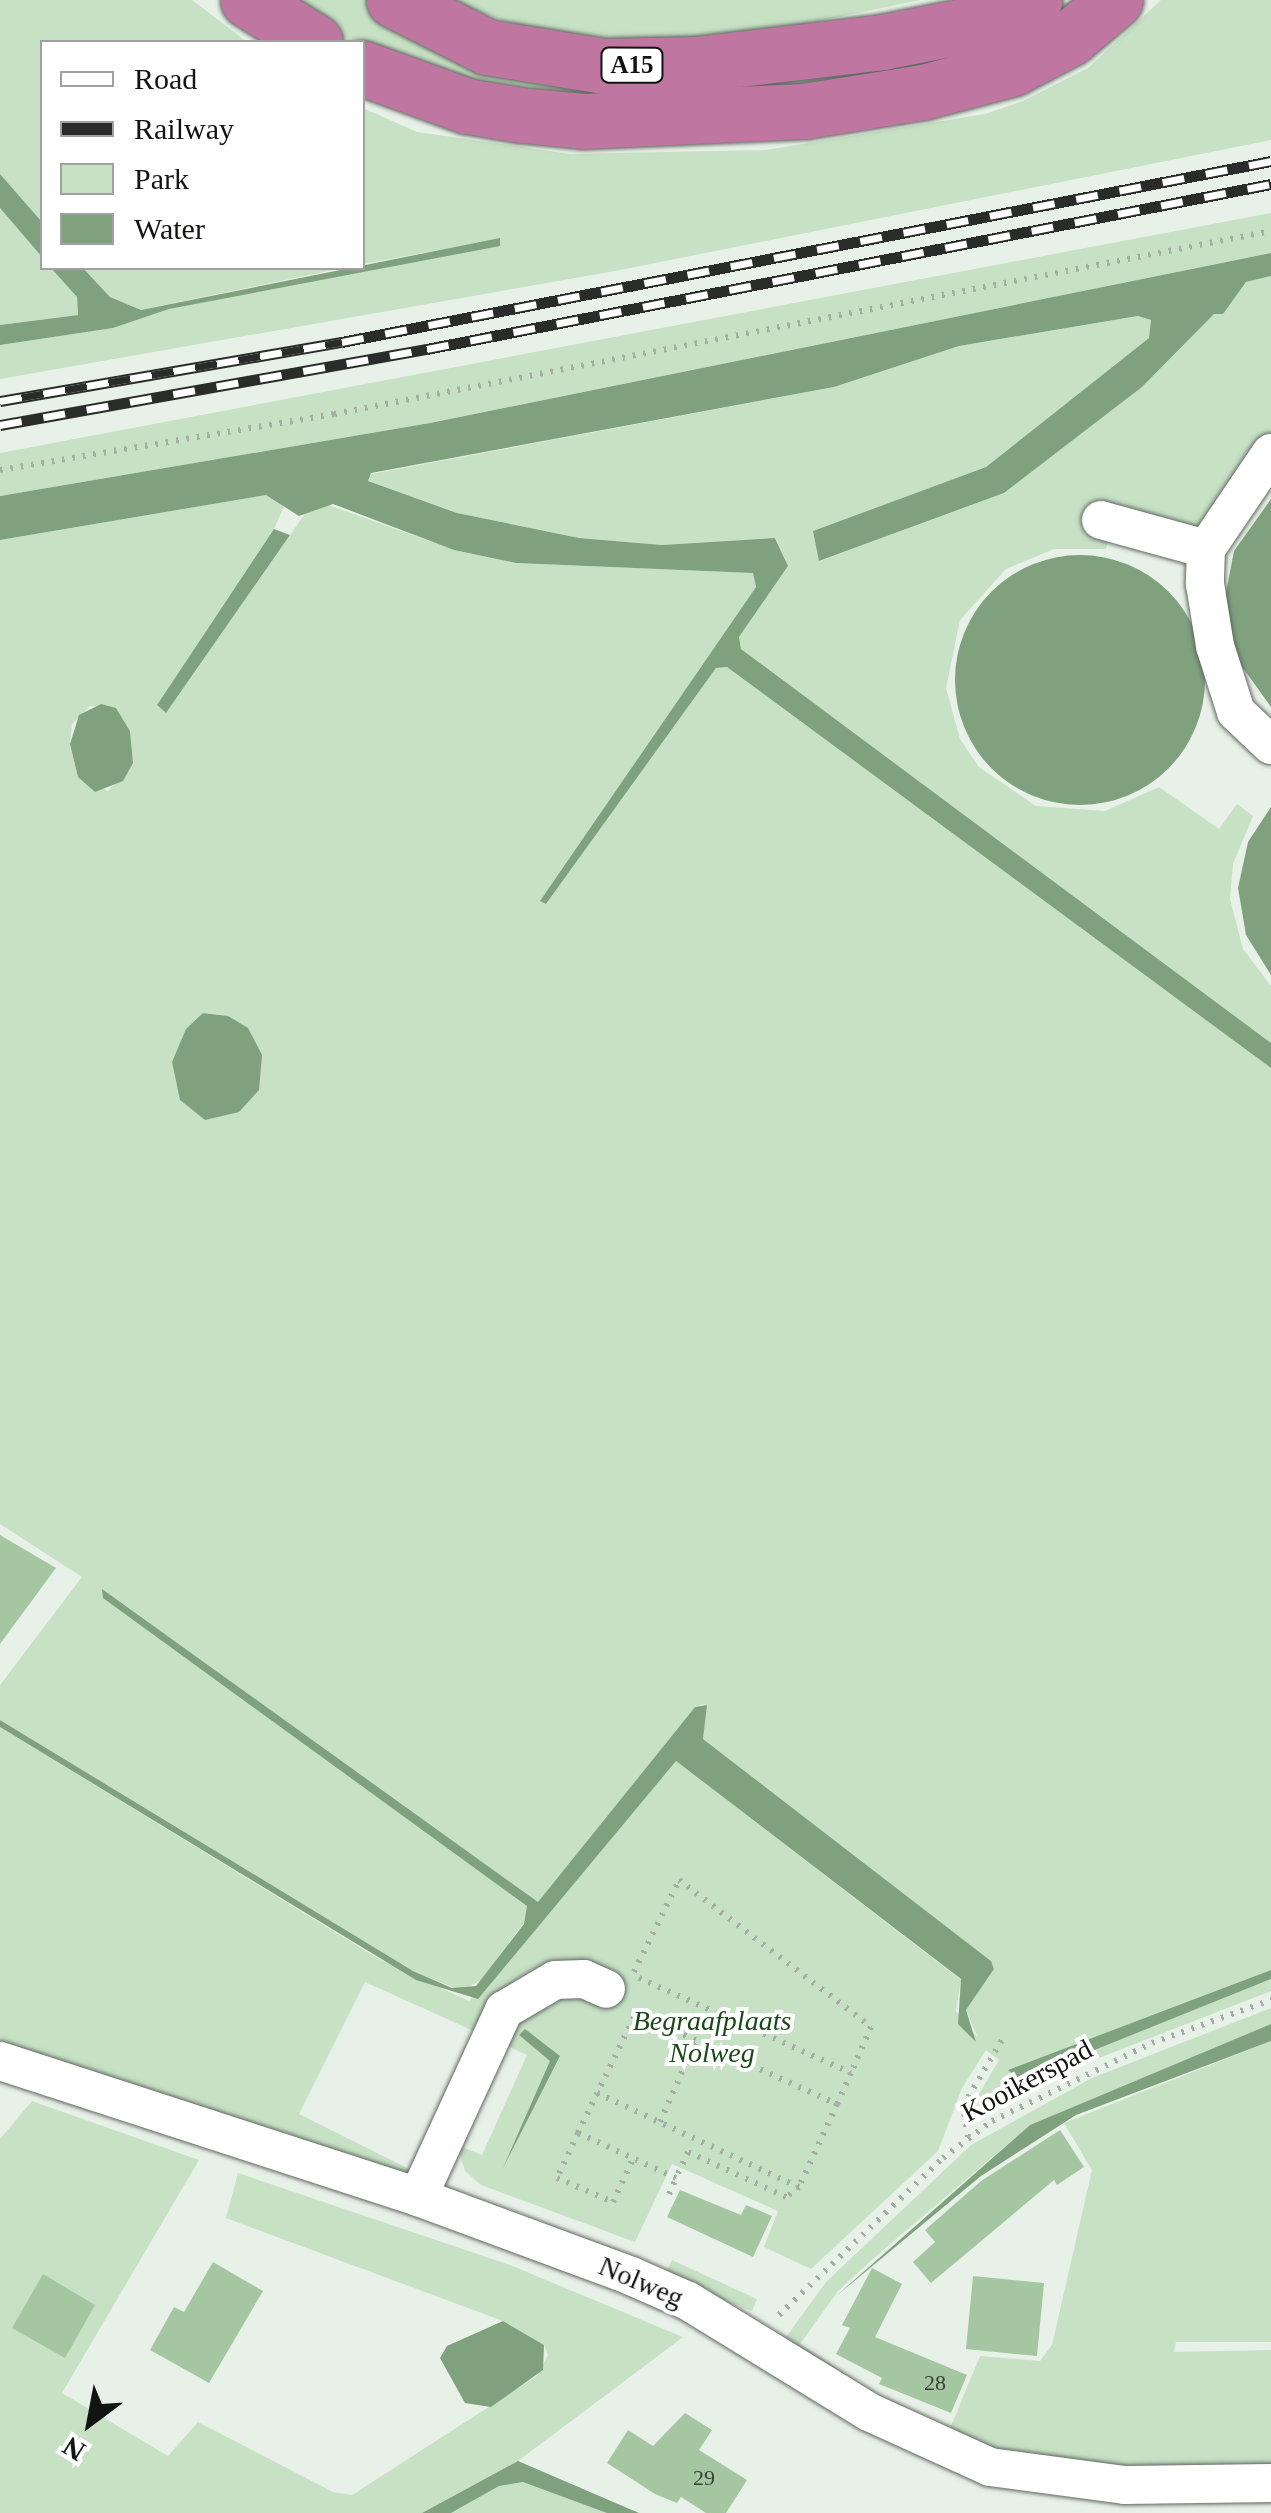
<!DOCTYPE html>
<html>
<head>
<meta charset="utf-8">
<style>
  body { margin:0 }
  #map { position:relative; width:1271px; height:2513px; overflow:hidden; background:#e8f1e8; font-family:Georgia,serif }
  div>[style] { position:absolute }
  .green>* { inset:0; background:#c7e1c5 }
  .water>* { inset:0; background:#80a17e }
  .round { border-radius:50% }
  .building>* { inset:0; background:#a4c7a2 }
  .path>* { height:6px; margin-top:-3px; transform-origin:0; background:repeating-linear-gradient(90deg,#a5ada5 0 2.5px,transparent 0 10.5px) }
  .roads { filter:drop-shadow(0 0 2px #5f675f) drop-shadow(0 0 2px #5f675f) }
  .minor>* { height:38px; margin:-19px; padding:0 19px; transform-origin:19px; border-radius:19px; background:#fff }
  .highway>* { height:55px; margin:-27.5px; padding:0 27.5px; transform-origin:27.5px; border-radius:27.5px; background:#bf76a1 }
  .rail>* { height:11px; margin-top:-5.5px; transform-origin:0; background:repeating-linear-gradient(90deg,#fff 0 22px,#292c29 0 44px); box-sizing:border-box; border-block:2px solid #292c29 }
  span { translate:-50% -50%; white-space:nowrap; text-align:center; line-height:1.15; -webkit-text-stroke:8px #fff; paint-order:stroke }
  .number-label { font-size:22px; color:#364135 }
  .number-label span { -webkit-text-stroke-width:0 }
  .shield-label span { padding:2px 8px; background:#fff; border:2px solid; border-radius:8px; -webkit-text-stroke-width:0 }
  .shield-label { font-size:25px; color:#111411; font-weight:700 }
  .park-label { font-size:28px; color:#194919; font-style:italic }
  .street-label { font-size:28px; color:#111411 }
  .legend { position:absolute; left:40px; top:40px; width:325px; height:230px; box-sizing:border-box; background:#fff; border:2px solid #a0a1a0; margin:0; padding:12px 18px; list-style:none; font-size:30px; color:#111411 }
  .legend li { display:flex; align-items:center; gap:20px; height:50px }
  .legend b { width:50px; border:2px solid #a0a1a0 }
  .north { position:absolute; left:40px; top:2373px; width:100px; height:100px; -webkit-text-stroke:8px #fff; paint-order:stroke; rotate:212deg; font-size:28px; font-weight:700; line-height:40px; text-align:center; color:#111411 }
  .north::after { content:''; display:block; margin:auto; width:35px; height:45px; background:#111411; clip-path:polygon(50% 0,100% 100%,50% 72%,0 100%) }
</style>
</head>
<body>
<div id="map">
  <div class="green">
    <i style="clip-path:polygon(0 0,192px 0,247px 42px,42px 42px,42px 222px,0 174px)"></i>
    <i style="clip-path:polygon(273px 0,366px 0,492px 63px,1095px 0,924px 81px,532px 104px,362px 42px,344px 42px)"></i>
    <i style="clip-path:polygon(451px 0,920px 0,743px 37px,610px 39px,511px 24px)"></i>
    <i style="clip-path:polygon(1161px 0,1271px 0,1271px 140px,615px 271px,0 379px,0 345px,113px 328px,169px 309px,500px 239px,363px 264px,363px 108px,417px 132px,570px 154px,766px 150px,985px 114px,1023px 101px,1088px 68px)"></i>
    <i style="clip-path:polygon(0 208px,42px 257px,42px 268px,51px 268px,77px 297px,78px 315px,0 325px)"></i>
    <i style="clip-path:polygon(1271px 213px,1271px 253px,430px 423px,0 496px,0 453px)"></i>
    <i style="clip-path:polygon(83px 268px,343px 268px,141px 310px,110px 297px)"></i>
    <i style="clip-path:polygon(1271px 276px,1271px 434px,1206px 525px,1109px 534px,1106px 549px,1054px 549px,1006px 569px,960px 620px,946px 688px,960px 739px,979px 767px,1036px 806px,1105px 811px,1159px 787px,1219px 829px,1237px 804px,1253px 816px,1233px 864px,1230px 899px,1243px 949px,1271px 986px,1271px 1043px,741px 649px,739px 637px,788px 566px,776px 538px,662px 545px,579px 538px,457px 513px,368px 481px,371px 474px,834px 387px,959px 346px,1139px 316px,1151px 320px,1149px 338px,986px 467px,813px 531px,820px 561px,1004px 493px,1142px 387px,1214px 314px,1223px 313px,1246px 282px)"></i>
    <i style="clip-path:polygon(evenodd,266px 495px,286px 502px,274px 529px,157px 705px,166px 713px,309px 508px,323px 503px,454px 550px,516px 563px,753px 573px,756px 587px,541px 901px,546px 904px,716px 668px,727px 667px,1271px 1068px,1271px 1970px,1019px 2069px,1020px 2080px,1271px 1979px,1271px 1991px,1086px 2063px,980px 2118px,973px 2104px,999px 2060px,986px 2050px,962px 2088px,938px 2151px,811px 2269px,764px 2247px,778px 2211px,672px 2164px,635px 2242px,481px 2185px,465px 2171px,457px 2145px,482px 2155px,527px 2055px,365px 1982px,299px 2114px,411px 2170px,408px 2179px,0 2045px,0 1727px,379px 1959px,469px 2001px,676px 1761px,961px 1980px,956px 2011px,978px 2038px,966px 2010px,994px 1969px,991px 1961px,703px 1739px,705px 1704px,695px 1707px,538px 1902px,102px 1589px,527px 1906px,528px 1917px,481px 1980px,462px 1991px,413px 1971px,0 1720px,0 1685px,82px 1577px,0 1524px,0 540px,266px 495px,90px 706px,116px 708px,130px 731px,133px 763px,108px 791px,78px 776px,70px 744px,72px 724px,90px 706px,266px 495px,204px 1013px,228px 1016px,181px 1100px,172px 1062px,204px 1013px)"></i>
    <i style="clip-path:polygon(1271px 2008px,1271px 2024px,1030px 2125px,875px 2257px,838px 2291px,800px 2344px,852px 2378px,784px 2340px,826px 2282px,971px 2145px,1092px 2078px)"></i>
    <i style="clip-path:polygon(1271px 2041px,1271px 2342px,1176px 2342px,1174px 2352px,1271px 2350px,1271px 2472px,1154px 2474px,1008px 2456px,946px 2438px,980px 2356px,1040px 2361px,1052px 2345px,1092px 2170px,1064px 2123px)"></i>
    <i style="clip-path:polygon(32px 2101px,199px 2160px,62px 2393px,168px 2456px,198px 2422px,333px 2492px,352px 2495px,537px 2376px,548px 2355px,544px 2345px,503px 2321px,226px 2218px,238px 2173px,510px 2265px,683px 2337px,518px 2461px,422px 2513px,0 2513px,0 2139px)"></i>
    <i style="clip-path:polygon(672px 2260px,757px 2299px,752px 2311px,664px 2276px)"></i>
    <i style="clip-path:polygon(523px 2482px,561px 2493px,607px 2513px,451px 2513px,499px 2486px)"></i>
  </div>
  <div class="water">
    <i style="clip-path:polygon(0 174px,42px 222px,42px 257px,0 208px)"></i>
    <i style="clip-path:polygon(500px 238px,500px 246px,169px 309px,113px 328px,0 345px,0 325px,78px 315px,77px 297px,51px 268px,83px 268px,110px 297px,141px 310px)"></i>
    <i style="clip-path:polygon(1271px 253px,1271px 276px,1246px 282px,1223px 314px,1214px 314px,1142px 387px,1004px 493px,819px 561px,813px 531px,986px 467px,1149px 338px,1151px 320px,1138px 316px,959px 346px,834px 387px,371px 473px,368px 481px,457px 513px,579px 538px,662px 545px,775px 538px,788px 566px,739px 637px,741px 649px,1271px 1043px,1271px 1068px,727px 667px,716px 668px,546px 904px,540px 901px,756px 587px,753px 573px,516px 563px,454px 550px,333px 504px,299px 516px,266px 495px,0 540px,0 496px,430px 423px)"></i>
    <i style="clip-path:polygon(1271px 499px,1271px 707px,1233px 654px,1224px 603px,1234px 551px)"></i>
    <i style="clip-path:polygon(274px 529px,290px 535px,166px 713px,157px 705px)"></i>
    <i class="round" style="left:955px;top:555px;width:250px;height:250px"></i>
    <i style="clip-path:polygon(101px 704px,116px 708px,130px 731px,133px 763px,123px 781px,95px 792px,78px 777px,70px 744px,79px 715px)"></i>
    <i style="clip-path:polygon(1271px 807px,1271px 975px,1246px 935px,1238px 888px,1248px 842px)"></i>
    <i style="clip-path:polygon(203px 1013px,228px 1016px,248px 1028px,262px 1055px,259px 1090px,239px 1112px,205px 1120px,180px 1100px,172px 1062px,186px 1029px)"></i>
    <i style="clip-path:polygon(102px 1589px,538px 1902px,695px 1707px,707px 1705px,703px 1739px,991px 1961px,994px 1969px,966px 2010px,976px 2042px,958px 2024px,961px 1979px,676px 1761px,478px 1999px,416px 1980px,0 1727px,0 1720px,413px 1971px,452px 1988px,476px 1986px,524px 1924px,527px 1906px,103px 1598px)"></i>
    <i style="clip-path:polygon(1271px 1970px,1271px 1979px,1020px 2080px,1008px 2070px)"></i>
    <i style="clip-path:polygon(1271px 2024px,1271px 2041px,1076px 2115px,981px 2176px,835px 2297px,1030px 2125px)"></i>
    <i style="clip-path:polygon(525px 2029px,560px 2056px,503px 2168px,550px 2061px,519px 2035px)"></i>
    <i style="clip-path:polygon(503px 2321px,544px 2345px,543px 2370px,491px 2407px,465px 2403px,440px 2358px,447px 2346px)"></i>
    <i style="clip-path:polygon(518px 2461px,597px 2495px,639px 2513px,607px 2513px,523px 2482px,499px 2486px,451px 2513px,422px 2513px)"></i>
  </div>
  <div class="building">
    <i style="clip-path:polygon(0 1535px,56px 1568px,0 1644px)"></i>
    <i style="clip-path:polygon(1060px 2130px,1084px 2167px,1057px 2185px,1054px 2180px,931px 2283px,913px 2262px,935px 2242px,925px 2230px,981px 2181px)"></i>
    <i style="clip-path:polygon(680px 2190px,741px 2215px,746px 2205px,772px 2216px,753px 2257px,667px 2217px)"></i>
    <i style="clip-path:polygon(213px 2262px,263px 2291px,209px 2383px,150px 2350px,174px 2307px,184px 2312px)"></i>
    <i style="clip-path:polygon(872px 2268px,902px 2284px,875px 2337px,967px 2375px,951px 2413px,879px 2384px,882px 2378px,836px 2354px,850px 2328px,842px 2325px)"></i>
    <i style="clip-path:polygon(43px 2274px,95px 2305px,65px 2358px,12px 2328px)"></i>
    <i style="clip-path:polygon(973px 2276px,1044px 2283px,1037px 2356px,966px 2349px)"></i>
    <i style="clip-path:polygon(685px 2413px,712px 2430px,699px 2450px,747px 2480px,726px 2513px,706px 2513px,681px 2497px,677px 2503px,655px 2494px,607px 2463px,628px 2430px,653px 2446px)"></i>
  </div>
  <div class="path">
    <i style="left:0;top:470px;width:339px;rotate:-9.5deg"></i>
    <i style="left:334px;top:414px;width:955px;rotate:-11.05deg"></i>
    <i style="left:634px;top:1972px;width:102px;rotate:-63.9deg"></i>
    <i style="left:679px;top:1880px;width:242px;rotate:37.4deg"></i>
    <i style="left:871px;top:2027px;width:50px;rotate:113.5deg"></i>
    <i style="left:851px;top:2073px;width:34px;rotate:114deg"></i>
    <i style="left:837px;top:2104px;width:91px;rotate:114.6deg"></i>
    <i style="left:799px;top:2187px;width:16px;rotate:142deg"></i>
    <i style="left:786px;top:2197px;width:108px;rotate:-155.3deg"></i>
    <i style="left:688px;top:2152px;width:29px;rotate:115deg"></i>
    <i style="left:676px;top:2178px;width:108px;rotate:-155.3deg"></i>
    <i style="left:578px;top:2133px;width:133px;rotate:-64.2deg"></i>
    <i style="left:636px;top:2013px;width:221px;rotate:24.4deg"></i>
    <i style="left:639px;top:1978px;width:232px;rotate:24.1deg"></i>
    <i style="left:597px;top:2093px;width:223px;rotate:25deg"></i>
    <i style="left:660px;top:2122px;width:90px;rotate:-66.3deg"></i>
    <i style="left:578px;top:2133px;width:50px;rotate:115deg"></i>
    <i style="left:557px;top:2178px;width:61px;rotate:23.2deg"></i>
    <i style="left:613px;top:2202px;width:47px;rotate:-65.1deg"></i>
    <i style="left:968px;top:2137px;width:31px;rotate:-99deg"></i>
    <i style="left:963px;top:2106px;width:77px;rotate:-59.4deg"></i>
    <i style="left:669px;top:2194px;width:17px;rotate:-66deg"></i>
    <i style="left:779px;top:2315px;width:227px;rotate:-43.8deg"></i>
    <i style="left:943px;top:2158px;width:61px;rotate:-37.1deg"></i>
    <i style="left:992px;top:2121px;width:178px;rotate:-26deg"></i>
    <i style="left:1152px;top:2043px;width:127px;rotate:-19.9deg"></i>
  </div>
  <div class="roads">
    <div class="minor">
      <i style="left:1271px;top:453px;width:116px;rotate:124.1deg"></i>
      <i style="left:1206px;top:549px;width:35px;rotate:92deg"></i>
      <i style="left:1205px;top:584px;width:63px;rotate:80.8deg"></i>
      <i style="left:1215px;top:646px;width:69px;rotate:72.3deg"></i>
      <i style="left:1236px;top:712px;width:48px;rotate:43.3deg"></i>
      <i style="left:1101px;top:520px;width:109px;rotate:15.4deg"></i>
      <i style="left:0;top:2061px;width:440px;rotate:18deg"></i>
      <i style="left:418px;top:2197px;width:227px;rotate:20.3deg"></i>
      <i style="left:631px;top:2276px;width:62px;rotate:23.7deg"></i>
      <i style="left:688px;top:2301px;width:212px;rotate:31.5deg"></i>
      <i style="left:869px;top:2412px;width:133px;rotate:24.4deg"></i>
      <i style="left:990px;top:2467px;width:136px;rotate:7.6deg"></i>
      <i style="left:1125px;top:2485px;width:146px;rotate:-0.8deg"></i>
      <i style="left:418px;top:2197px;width:206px;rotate:-65.3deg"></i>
      <i style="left:504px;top:2010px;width:59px;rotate:-30.5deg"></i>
      <i style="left:555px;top:1980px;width:29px;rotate:-2deg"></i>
      <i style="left:584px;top:1979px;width:24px;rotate:24deg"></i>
    </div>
    <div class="highway">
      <i style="left:248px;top:0;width:79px;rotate:32.1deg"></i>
      <i style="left:394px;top:0;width:104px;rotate:26.8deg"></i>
      <i style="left:487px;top:47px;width:119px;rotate:9.2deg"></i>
      <i style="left:604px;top:66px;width:92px;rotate:-1.2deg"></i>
      <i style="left:696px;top:64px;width:187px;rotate:-6.7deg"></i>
      <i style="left:882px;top:42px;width:109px;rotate:-11.1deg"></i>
      <i style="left:989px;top:21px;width:50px;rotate:-25deg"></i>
      <i style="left:362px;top:68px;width:112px;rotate:19.9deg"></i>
      <i style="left:467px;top:106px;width:55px;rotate:9.5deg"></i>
      <i style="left:521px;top:115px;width:62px;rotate:5.5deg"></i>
      <i style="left:583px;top:121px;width:221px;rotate:-2.6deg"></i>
      <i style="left:804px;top:111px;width:121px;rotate:-9.1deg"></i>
      <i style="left:923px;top:92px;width:93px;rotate:-14.9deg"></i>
      <i style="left:1013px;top:68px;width:64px;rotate:-27.8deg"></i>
      <i style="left:1070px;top:38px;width:59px;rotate:-40.2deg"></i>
    </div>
  </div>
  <div class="rail">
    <i style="left:0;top:401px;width:347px;rotate:-9.8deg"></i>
    <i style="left:342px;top:342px;width:946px;rotate:-11.02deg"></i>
    <i style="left:0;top:425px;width:434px;rotate:-10.1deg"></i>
    <i style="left:427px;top:349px;width:860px;rotate:-11.06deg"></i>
  </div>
  <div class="number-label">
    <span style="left:935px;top:2383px">28</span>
    <span style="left:704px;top:2478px">29</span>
  </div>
  <div class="shield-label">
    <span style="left:632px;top:65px">A15</span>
  </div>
  <div class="park-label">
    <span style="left:712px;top:2037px">Begraafplaats<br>Nolweg</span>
  </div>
  <div class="street-label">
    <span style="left:1027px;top:2081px;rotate:-28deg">Kooikerspad</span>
    <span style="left:641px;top:2282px;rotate:23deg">Nolweg</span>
  </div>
  <ul class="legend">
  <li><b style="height:12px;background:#fff"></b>Road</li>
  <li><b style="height:12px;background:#292c29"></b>Railway</li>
  <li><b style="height:28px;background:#c7e1c5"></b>Park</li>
  <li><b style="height:28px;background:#80a17e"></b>Water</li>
  </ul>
  <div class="north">N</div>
</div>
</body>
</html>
